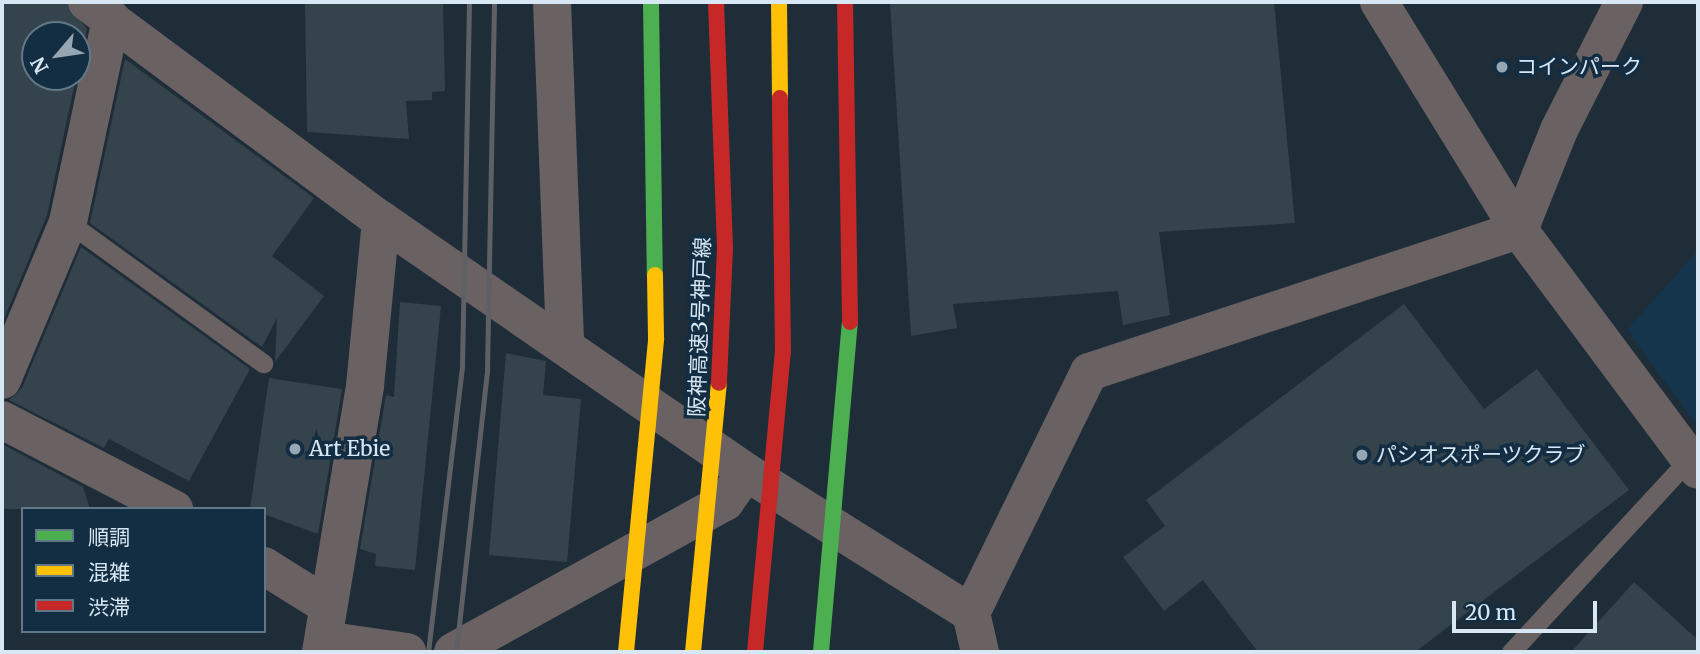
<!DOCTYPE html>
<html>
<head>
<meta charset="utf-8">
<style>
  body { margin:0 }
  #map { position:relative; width:1700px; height:654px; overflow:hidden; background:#1e2d38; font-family:Merriweather,"Noto Sans JP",serif }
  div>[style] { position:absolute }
  .built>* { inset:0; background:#14354b }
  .building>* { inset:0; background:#35434d }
  .lane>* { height:19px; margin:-9.5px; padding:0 9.5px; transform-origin:9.5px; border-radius:9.5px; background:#6a6163 }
  .street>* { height:38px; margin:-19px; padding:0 19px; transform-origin:19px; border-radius:19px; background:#6a6163 }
  .rail>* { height:5px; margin:-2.5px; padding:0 2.5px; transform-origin:2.5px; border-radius:2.5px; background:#5f6066 }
  .fast-bridge>* { height:16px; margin:-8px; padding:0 8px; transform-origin:8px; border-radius:8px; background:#4caf50 }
  .slow-bridge>* { height:16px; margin:-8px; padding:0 8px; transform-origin:8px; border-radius:8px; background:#ffc107 }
  .jam-bridge>* { height:16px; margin:-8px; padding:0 8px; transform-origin:8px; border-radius:8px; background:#c62828 }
  .dots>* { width:19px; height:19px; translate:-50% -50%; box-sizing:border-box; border:4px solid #132e42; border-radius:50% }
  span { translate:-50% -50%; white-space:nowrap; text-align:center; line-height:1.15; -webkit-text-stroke:7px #132e42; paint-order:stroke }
  .poi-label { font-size:21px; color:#d7e7f4 }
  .left { translate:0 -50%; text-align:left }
  .street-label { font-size:21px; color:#d7e7f4 }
  .frame { position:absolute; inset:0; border:4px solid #d7e7f4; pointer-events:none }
  .legend { position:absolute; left:21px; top:507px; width:245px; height:126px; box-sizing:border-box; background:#132e42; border:2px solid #617889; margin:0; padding:9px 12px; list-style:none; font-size:21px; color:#d7e7f4 }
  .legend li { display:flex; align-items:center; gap:14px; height:35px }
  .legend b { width:35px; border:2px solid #617889 }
  .north { position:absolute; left:21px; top:21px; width:70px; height:70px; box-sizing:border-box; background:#132e42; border:2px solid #617889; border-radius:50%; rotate:241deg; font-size:19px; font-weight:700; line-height:28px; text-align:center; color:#d7e7f4 }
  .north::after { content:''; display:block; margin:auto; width:24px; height:32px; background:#96a6b2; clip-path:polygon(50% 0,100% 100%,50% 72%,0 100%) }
  .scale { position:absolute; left:1452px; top:601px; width:145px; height:32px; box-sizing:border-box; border:4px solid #d7e7f4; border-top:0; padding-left:9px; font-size:21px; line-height:24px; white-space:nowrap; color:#d7e7f4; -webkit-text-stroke:5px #132e42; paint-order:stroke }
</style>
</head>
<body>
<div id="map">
  <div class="built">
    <i style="clip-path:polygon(1698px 250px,1698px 427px,1627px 330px)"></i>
  </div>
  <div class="building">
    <i style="clip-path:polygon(2px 2px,66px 2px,87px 29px,77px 74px,77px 35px,35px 35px,35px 77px,76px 77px,47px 215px,2px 324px)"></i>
    <i style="clip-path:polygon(305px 2px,443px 2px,445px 91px,432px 92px,432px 100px,406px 101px,409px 139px,307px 132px)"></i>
    <i style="clip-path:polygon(890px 2px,1274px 2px,1295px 223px,1159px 232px,1170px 315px,1123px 325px,1118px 291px,953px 304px,957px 328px,911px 336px)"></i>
    <i style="clip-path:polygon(125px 59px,314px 198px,272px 256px,324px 296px,275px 362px,277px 318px,262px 347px,90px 223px)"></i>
    <i style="clip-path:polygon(81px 247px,250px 369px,189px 481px,109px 439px,104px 448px,9px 400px,22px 388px)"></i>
    <i style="clip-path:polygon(400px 302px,441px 306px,415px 570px,375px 566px,376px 554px,360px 549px,386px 395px,394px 397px)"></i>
    <i style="clip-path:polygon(1404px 304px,1484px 409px,1537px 369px,1629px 490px,1415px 652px,1258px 652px,1203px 580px,1164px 611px,1123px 557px,1165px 526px,1146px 500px)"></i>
    <i style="clip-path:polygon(506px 353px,546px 361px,543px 395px,581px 399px,567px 562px,489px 555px)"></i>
    <i style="clip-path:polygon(269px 378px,342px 389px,318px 534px,250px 509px)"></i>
    <i style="clip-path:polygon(2px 444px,83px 487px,90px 509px,2px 509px)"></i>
    <i style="clip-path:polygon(1634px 582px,1698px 640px,1698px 652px,1571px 652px)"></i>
  </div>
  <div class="lane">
    <i style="left:68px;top:222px;width:241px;rotate:35.9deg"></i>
    <i style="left:1511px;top:652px;width:270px;rotate:-47.3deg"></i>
  </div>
  <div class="street">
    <i style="left:87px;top:2px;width:366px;rotate:36.6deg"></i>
    <i style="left:381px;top:220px;width:444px;rotate:34.6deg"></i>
    <i style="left:746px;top:472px;width:266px;rotate:32.1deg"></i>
    <i style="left:552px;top:2px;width:342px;rotate:87.8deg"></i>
    <i style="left:1379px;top:2px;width:268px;rotate:58.4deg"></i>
    <i style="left:1519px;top:230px;width:299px;rotate:53.3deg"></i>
    <i style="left:1519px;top:230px;width:108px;rotate:-68.2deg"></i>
    <i style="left:1559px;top:130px;width:144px;rotate:-63.1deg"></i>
    <i style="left:2px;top:380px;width:171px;rotate:-67.3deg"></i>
    <i style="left:68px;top:222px;width:208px;rotate:-78deg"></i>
    <i style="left:2px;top:420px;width:194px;rotate:27.4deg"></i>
    <i style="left:264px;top:566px;width:75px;rotate:32deg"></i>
    <i style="left:324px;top:640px;width:84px;rotate:8.2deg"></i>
    <i style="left:321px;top:652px;width:270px;rotate:-80.6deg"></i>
    <i style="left:365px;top:386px;width:167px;rotate:-84.5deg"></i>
    <i style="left:453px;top:652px;width:311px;rotate:-28.9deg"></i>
    <i style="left:725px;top:502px;width:37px;rotate:-55deg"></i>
    <i style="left:980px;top:652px;width:40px;rotate:-103deg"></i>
    <i style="left:971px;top:613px;width:268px;rotate:-63.9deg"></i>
    <i style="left:1089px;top:372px;width:453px;rotate:-18.3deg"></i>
  </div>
  <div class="rail">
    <i style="left:428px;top:652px;width:287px;rotate:-83.2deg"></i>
    <i style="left:462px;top:367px;width:365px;rotate:-88.9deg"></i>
    <i style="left:456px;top:652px;width:285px;rotate:-83.7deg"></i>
    <i style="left:487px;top:369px;width:367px;rotate:-88.9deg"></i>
  </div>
  <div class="fast-bridge">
    <i style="left:651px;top:2px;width:273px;rotate:89.2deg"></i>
    <i style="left:821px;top:652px;width:331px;rotate:-85deg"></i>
  </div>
  <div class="slow-bridge">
    <i style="left:779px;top:2px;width:96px;rotate:89.4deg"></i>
    <i style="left:626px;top:652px;width:315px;rotate:-84.5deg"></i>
    <i style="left:656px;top:338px;width:63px;rotate:-90.9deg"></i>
    <i style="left:693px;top:652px;width:270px;rotate:-84.5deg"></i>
  </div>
  <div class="jam-bridge">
    <i style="left:716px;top:2px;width:247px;rotate:87.9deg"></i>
    <i style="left:725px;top:249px;width:134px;rotate:92.6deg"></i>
    <i style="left:845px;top:2px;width:320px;rotate:89.1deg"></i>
    <i style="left:755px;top:652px;width:300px;rotate:-84.7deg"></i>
    <i style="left:783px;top:353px;width:255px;rotate:-90.7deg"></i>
  </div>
  <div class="dots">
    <i style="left:1502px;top:67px;background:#96a6b2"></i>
    <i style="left:295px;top:449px;background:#96a6b2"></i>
    <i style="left:1362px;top:455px;background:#96a6b2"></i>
  </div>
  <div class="poi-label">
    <span class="left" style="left:1516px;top:67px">コインパーク</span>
    <span class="left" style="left:309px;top:449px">Art Ebie</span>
    <span class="left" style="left:1376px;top:455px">パシオスポーツクラブ</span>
  </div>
  <div class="street-label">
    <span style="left:700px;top:327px;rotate:-88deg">阪神高速3号神戸線</span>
  </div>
  <div class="frame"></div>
  <ul class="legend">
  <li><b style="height:9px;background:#4caf50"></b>順調</li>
  <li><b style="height:9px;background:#ffc107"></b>混雑</li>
  <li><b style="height:9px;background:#c62828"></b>渋滞</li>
  </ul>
  <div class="north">N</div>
  <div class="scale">20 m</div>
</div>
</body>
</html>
